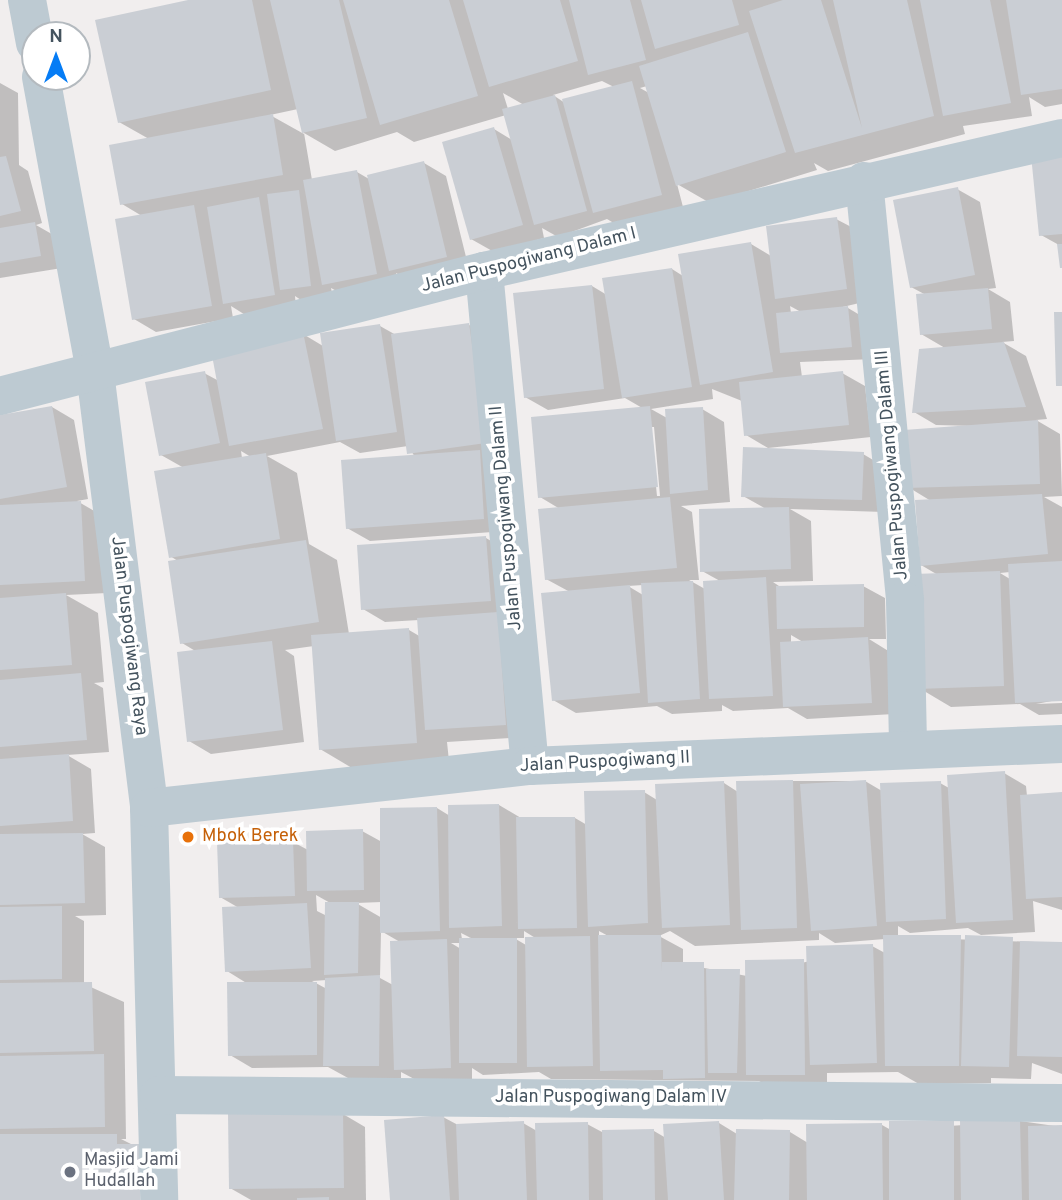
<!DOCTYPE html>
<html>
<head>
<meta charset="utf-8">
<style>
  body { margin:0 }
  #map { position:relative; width:1062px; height:1200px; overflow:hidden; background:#f1eeee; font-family:Overpass,sans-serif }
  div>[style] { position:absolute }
  .shadow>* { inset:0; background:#0003 }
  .building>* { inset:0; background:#caced4 }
  .minor>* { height:38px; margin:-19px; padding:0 19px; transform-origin:19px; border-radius:19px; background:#bdcad2 }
  .dots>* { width:19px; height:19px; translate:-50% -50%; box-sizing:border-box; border:4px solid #fff; border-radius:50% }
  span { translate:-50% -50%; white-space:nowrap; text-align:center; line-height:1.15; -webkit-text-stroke:7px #fff; paint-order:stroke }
  .street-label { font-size:18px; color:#44535e }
  .food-label { font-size:18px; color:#c56008 }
  .left { translate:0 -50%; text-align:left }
  .worship-label { font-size:18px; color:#5b616d }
  .north { position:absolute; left:21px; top:21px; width:70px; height:70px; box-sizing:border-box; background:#fff; border:2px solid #b4babf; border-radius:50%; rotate:0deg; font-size:19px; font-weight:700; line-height:28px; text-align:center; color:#44535e }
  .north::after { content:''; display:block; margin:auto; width:24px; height:32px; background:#057cf5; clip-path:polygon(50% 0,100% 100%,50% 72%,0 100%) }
</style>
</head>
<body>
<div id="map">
  <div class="shadow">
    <i style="clip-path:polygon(evenodd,196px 0,1062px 0,1062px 104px,1045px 107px,1029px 97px,1032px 116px,963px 126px,965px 134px,828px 171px,814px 163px,817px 170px,710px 203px,677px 184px,683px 207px,617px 225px,607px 219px,558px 237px,542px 228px,544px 238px,494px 252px,471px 239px,494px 129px,512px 140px,506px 115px,414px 142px,397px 132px,335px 151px,304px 133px,312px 180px,357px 172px,369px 179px,424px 163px,446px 176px,469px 269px,413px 282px,396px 273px,399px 286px,346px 296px,331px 288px,333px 298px,304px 302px,295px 296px,296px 308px,247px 316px,231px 306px,233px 318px,156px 332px,134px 319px,142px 216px,122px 204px,149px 139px,119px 122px,196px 0,602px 81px,614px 87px,565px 103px,553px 95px,602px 81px,196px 0,647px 86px,649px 93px,640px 88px,647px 86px,196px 0,503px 93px,524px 105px,508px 109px,503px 93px,196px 0,298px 109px,304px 134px,270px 115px,298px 109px)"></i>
    <i style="clip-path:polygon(0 83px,18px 93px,19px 165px,28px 171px,42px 223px,36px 225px,57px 237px,62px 268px,0 278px)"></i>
    <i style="clip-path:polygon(1062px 154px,1062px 267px,1059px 245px,1041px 235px)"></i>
    <i style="clip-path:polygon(evenodd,957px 189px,980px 202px,996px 288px,988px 289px,1010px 302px,1014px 341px,1002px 342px,1026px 356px,1047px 419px,1036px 420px,1060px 434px,1062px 496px,1044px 497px,1062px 507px,1062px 699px,1036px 704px,1062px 703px,1062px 714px,1039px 715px,1020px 704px,951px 707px,919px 688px,938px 575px,921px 565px,931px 501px,908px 487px,975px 426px,936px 425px,914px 412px,945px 348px,921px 334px,926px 295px,911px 287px,957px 189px,1010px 572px,1010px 579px,1000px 573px,1010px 572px)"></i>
    <i style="clip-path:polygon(evenodd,836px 219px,859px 231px,868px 301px,834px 309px,848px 308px,870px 321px,874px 359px,800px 362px,802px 377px,842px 373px,865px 386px,871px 437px,768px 448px,746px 435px,742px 401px,712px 389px,713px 399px,651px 409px,667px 418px,702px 409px,724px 422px,730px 502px,681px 506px,692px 512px,699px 580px,689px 580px,705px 589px,720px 581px,702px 571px,766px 509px,743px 496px,863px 454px,885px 467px,884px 512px,790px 509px,811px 521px,813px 581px,773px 582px,782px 588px,863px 586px,885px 598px,886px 639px,869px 639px,890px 652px,894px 714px,807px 719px,788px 708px,733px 711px,722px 705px,722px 711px,672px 714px,657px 706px,576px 713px,553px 700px,570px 592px,546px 579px,560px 509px,540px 497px,644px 409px,625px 398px,548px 410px,525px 397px,592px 286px,607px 295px,672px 269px,683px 276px,751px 244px,771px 256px,836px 219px,790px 306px,801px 312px,791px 313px,790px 306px,836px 219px,650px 427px,654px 427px,660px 496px,657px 496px,650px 427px,836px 219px,643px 585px,643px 595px,628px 586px,643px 585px,836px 219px,791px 635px,803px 642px,791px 643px,791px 635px)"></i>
    <i style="clip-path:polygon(evenodd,469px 325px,491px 338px,506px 531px,370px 541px,347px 528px,415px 457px,408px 446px,360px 453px,340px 442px,267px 456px,297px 473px,309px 544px,337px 560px,349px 634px,409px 630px,421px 637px,419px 620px,385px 622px,363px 609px,486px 538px,508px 551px,528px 737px,447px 742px,449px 761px,352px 768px,320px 749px,314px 646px,285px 650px,294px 656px,304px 742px,211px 754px,189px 741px,197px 652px,182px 643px,178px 561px,170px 556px,184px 468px,161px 455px,204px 373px,219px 381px,303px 334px,323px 346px,380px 326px,396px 335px,469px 325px,241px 451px,251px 457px,242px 458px,241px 451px)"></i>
    <i style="clip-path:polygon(52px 407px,74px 420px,88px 499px,77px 501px,103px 516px,107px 593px,66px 595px,98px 613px,104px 682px,94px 683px,103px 688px,109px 752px,67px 755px,91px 769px,95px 833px,82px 834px,105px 847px,106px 915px,75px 916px,84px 921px,84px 984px,124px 1002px,126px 1139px,121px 1139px,133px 1145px,0 1200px,0 417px)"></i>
    <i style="clip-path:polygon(evenodd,1004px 773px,1026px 786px,1027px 796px,1062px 794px,1062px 910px,1033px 901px,1035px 932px,981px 935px,968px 928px,910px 933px,898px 926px,898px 937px,1062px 943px,1062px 1074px,1032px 1063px,1031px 1079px,991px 1078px,991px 1083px,919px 1084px,898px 1072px,827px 1073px,827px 1087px,770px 1087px,759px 1081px,551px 1079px,539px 1072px,483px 1075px,472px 1068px,472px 1080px,418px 1081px,401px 1072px,401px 1078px,348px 1078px,328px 1067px,252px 1068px,230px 1055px,248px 984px,227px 971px,239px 908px,220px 897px,293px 842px,308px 850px,362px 831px,382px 842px,382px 810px,437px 808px,450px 816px,499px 805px,521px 818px,575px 818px,587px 825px,644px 792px,657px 800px,724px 783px,738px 792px,793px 781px,865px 781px,882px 791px,940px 783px,949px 788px,1004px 773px,316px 895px,332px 904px,327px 916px,317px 911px,316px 895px,1004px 773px,382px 902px,382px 918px,356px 903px,382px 902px,1004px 773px,381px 931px,400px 942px,393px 985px,380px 978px,381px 931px,1004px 773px,524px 931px,537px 939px,526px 945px,514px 938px,524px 938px,524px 931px,1004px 773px,599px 931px,610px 937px,599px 937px,599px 931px,1004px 773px,670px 931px,695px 946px,819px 940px,819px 933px,835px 943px,885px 939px,885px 953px,872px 946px,747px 976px,683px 964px,683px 949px,659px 936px,670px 931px,1004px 773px,461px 933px,473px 939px,462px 939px,461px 933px,1004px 773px,451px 943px,461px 943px,461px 949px,451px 943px,1004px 773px,327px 980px,327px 989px,312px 981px,327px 980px)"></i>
    <i style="clip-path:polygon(343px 1114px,365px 1127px,366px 1200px,251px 1200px,230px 1188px)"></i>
    <i style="clip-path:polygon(443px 1117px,458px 1125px,523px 1123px,537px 1131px,587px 1124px,602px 1132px,654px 1131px,666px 1138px,719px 1123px,737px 1134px,790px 1132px,808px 1143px,882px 1125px,891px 1130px,1020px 1121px,1062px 1127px,1062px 1200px,392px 1200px)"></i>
  </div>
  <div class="building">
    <i style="clip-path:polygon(188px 0,252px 0,271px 90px,118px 123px,95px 20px)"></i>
    <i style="clip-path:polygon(270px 0,339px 0,367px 118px,302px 133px)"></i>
    <i style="clip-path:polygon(343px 0,449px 0,478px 96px,380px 125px)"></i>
    <i style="clip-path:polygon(463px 0,560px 0,578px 61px,489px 87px)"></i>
    <i style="clip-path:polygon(569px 0,630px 0,646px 60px,588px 75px)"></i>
    <i style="clip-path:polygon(641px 0,732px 0,739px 25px,655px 49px)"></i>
    <i style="clip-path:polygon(783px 0,821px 0,862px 128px,833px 0,907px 0,934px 116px,795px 153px,749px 11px)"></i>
    <i style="clip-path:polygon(920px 0,990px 0,1011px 103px,943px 116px)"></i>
    <i style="clip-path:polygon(1006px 0,1062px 0,1062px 89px,1021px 95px)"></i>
    <i style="clip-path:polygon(748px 32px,786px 152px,676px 186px,639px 66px)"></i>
    <i style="clip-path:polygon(632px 81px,662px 195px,593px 213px,562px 99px)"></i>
    <i style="clip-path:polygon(555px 95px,587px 211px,534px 225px,502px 109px)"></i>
    <i style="clip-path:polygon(273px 114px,283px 175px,120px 205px,109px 145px)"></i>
    <i style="clip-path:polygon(494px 127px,523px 225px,470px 240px,442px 142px)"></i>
    <i style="clip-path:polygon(1062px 152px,1062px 234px,1039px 236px,1031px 155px)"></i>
    <i style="clip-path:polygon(6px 156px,21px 211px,0 216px,0 157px)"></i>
    <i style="clip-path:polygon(424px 161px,447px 257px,389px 271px,367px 175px)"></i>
    <i style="clip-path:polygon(357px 170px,377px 274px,322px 285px,303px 180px)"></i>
    <i style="clip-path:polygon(958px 187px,975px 275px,910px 288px,893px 200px)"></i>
    <i style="clip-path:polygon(299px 190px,311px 286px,280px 290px,267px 194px)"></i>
    <i style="clip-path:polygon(259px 197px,275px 295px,223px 304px,207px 207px)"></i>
    <i style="clip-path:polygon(194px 205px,212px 306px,132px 320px,115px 219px)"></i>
    <i style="clip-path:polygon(837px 217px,847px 289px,775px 299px,766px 226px)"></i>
    <i style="clip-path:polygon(35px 222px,41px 256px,0 263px,0 228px)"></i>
    <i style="clip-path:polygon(751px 242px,773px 372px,700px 385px,678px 254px)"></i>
    <i style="clip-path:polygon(1057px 244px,1062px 244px,1062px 268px,1060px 268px)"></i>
    <i style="clip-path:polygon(672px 268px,692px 387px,622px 398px,602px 278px)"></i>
    <i style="clip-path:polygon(592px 285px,604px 389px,524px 398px,513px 293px)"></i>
    <i style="clip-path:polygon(988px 288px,992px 329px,920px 335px,916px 294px)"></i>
    <i style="clip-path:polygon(848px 306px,852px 347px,780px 353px,776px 313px)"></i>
    <i style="clip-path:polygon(1054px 312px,1062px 312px,1062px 386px,1056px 386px)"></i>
    <i style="clip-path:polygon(469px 323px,486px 443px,407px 454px,391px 334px)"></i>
    <i style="clip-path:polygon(380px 324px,397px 432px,336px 441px,320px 333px)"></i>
    <i style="clip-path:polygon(303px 332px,323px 429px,229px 446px,211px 350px)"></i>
    <i style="clip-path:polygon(1004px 342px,1026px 407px,912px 413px,919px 349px)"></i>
    <i style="clip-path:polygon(205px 371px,220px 443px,159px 456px,145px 382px)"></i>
    <i style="clip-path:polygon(843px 371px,849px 425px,744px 436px,739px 382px)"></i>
    <i style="clip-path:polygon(52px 406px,67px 487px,0 499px,0 415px)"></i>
    <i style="clip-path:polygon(650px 406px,658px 487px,538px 498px,531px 417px)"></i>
    <i style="clip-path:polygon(703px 407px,708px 490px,670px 494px,665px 409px)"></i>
    <i style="clip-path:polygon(1038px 420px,1040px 484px,906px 488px,904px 430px)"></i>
    <i style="clip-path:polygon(743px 447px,864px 452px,862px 500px,741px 497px)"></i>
    <i style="clip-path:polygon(480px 450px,484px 519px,346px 529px,341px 460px)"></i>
    <i style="clip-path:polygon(266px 453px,280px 539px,169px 558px,154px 471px)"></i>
    <i style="clip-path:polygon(1042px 494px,1048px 554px,920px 566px,915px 500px)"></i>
    <i style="clip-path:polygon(670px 497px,677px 568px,545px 580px,538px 509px)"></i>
    <i style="clip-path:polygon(81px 501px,85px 581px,0 585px,0 505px)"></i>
    <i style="clip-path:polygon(789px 507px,791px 569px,700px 572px,699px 509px)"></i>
    <i style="clip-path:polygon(486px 536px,491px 601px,361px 610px,357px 545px)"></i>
    <i style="clip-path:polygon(306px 540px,319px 622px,180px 644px,168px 561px)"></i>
    <i style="clip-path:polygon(1062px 561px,1062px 701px,1015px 703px,1008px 564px)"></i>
    <i style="clip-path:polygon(1000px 571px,1004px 686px,917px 689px,914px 574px)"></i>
    <i style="clip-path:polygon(766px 577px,773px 696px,709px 699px,703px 581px)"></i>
    <i style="clip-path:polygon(693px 581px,700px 699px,648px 703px,641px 583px)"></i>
    <i style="clip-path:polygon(864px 584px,864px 627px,777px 629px,776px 586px)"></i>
    <i style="clip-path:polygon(630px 585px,640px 693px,552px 701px,541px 593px)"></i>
    <i style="clip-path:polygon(66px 593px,72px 665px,0 670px,0 598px)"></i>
    <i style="clip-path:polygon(498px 612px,506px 725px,425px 730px,417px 618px)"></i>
    <i style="clip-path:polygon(409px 628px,417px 743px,319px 750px,311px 635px)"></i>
    <i style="clip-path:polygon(868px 637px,872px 703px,783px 707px,780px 642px)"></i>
    <i style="clip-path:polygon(272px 641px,283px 730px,187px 742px,177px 652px)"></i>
    <i style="clip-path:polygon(81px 673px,87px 740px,0 747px,0 680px)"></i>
    <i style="clip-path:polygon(69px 754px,73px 821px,0 826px,0 759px)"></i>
    <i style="clip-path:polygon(1005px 771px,1013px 920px,956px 923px,947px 775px)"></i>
    <i style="clip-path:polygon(793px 780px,797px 928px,741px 930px,736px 781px)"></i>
    <i style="clip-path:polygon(866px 780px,877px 926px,811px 931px,800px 784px)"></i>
    <i style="clip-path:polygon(724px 781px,730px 925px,662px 928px,655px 784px)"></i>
    <i style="clip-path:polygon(941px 781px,946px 919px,886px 922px,880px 783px)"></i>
    <i style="clip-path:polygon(645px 790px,648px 923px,588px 927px,584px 791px)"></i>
    <i style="clip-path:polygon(1062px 792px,1062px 897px,1026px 899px,1020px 795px)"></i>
    <i style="clip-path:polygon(499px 804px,502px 926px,449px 928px,448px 805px)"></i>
    <i style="clip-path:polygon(437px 807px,440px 931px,380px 933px,380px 808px)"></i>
    <i style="clip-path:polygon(516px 817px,575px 817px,577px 928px,518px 929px)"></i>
    <i style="clip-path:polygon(363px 829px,364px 890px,307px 891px,306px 831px)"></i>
    <i style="clip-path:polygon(83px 833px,85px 903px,0 905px,0 834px)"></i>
    <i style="clip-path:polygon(293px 840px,295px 896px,219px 898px,217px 842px)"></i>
    <i style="clip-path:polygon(325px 902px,359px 902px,358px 973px,324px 975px)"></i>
    <i style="clip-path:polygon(307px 903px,311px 968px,225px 972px,222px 907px)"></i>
    <i style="clip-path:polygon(62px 906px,62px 979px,0 980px,0 907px)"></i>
    <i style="clip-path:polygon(598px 935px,661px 935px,662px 972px,662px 962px,704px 962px,705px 1078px,663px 1079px,663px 1070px,600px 1071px)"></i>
    <i style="clip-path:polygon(883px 935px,961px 935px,959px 1066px,885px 1066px)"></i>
    <i style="clip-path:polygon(965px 935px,1013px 937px,1009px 1067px,961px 1066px)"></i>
    <i style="clip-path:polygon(590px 936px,593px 1066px,527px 1067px,525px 937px)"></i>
    <i style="clip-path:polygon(459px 938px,517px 938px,517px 1063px,459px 1063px)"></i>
    <i style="clip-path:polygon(447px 939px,451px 1068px,394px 1070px,390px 941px)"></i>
    <i style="clip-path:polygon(1020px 941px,1062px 942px,1062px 1057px,1017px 1056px)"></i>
    <i style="clip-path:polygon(873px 944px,877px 1063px,810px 1065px,806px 946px)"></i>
    <i style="clip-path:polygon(804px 959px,805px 1075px,746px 1075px,745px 960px)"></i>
    <i style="clip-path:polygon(706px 969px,740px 969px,737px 1073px,708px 1073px)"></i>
    <i style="clip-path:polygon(380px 975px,379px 1066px,323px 1066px,325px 978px)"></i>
    <i style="clip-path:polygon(92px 982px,94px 1051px,0 1053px,0 983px)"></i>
    <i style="clip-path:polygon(227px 982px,317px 982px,317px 1055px,228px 1056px)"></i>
    <i style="clip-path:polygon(104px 1054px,105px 1127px,0 1129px,0 1056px)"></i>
    <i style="clip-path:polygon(343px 1112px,344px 1188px,229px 1189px,228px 1113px)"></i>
    <i style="clip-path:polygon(444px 1115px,450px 1200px,390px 1200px,384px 1120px)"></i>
    <i style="clip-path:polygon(960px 1120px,1020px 1120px,1022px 1200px,961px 1200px)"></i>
    <i style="clip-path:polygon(524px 1121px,527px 1200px,459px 1200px,456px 1124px)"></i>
    <i style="clip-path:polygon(719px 1121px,724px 1200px,668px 1200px,663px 1124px)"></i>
    <i style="clip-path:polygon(889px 1121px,954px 1121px,954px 1200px,889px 1200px)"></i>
    <i style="clip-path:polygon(588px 1122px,589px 1200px,537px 1200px,535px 1123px)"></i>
    <i style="clip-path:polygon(882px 1123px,883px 1200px,807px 1200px,806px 1124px)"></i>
    <i style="clip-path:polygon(1062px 1125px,1062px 1200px,1029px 1200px,1028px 1126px)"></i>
    <i style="clip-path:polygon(654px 1129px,655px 1200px,603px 1200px,602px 1130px)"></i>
    <i style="clip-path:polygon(736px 1129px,790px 1130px,789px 1200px,734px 1200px)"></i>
    <i style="clip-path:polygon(0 1134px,117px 1134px,117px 1144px,140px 1144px,140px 1200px,0 1200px)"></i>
    <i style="clip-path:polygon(329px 1197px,329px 1200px,297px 1200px,297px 1198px)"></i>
  </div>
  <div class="minor">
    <i style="left:27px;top:0;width:44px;rotate:79.5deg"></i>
    <i style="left:41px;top:77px;width:300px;rotate:79.6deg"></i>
    <i style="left:95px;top:372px;width:439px;rotate:82.9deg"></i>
    <i style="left:149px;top:808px;width:392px;rotate:88.5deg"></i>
    <i style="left:864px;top:181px;width:422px;rotate:84.4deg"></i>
    <i style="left:905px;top:601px;width:148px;rotate:88.8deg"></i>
    <i style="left:484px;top:271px;width:497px;rotate:84.7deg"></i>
    <i style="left:0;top:396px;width:500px;rotate:-14.5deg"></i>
    <i style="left:484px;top:271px;width:593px;rotate:-12.96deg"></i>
    <i style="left:149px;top:808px;width:383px;rotate:-6.3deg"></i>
    <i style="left:530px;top:766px;width:532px;rotate:-2.37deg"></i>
    <i style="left:159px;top:1095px;width:903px;rotate:0.51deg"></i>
  </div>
  <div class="dots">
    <i style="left:188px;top:837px;background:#e8710a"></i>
    <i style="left:70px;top:1172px;background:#6b7280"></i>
  </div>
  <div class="street-label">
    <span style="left:529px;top:261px;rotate:-14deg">Jalan Puspogiwang Dalam I</span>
    <span style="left:893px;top:465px;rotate:-95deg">Jalan Puspogiwang Dalam III</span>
    <span style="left:507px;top:518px;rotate:-95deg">Jalan Puspogiwang Dalam II</span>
    <span style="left:128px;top:636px;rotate:83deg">Jalan Puspogiwang Raya</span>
    <span style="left:605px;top:763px;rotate:-3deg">Jalan Puspogiwang II</span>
    <span style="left:611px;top:1098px">Jalan Puspogiwang Dalam IV</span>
  </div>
  <div class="food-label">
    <span class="left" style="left:202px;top:837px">Mbok Berek</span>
  </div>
  <div class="worship-label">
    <span class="left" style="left:84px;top:1172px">Masjid Jami<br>Hudallah</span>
  </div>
  <div class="north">N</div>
</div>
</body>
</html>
